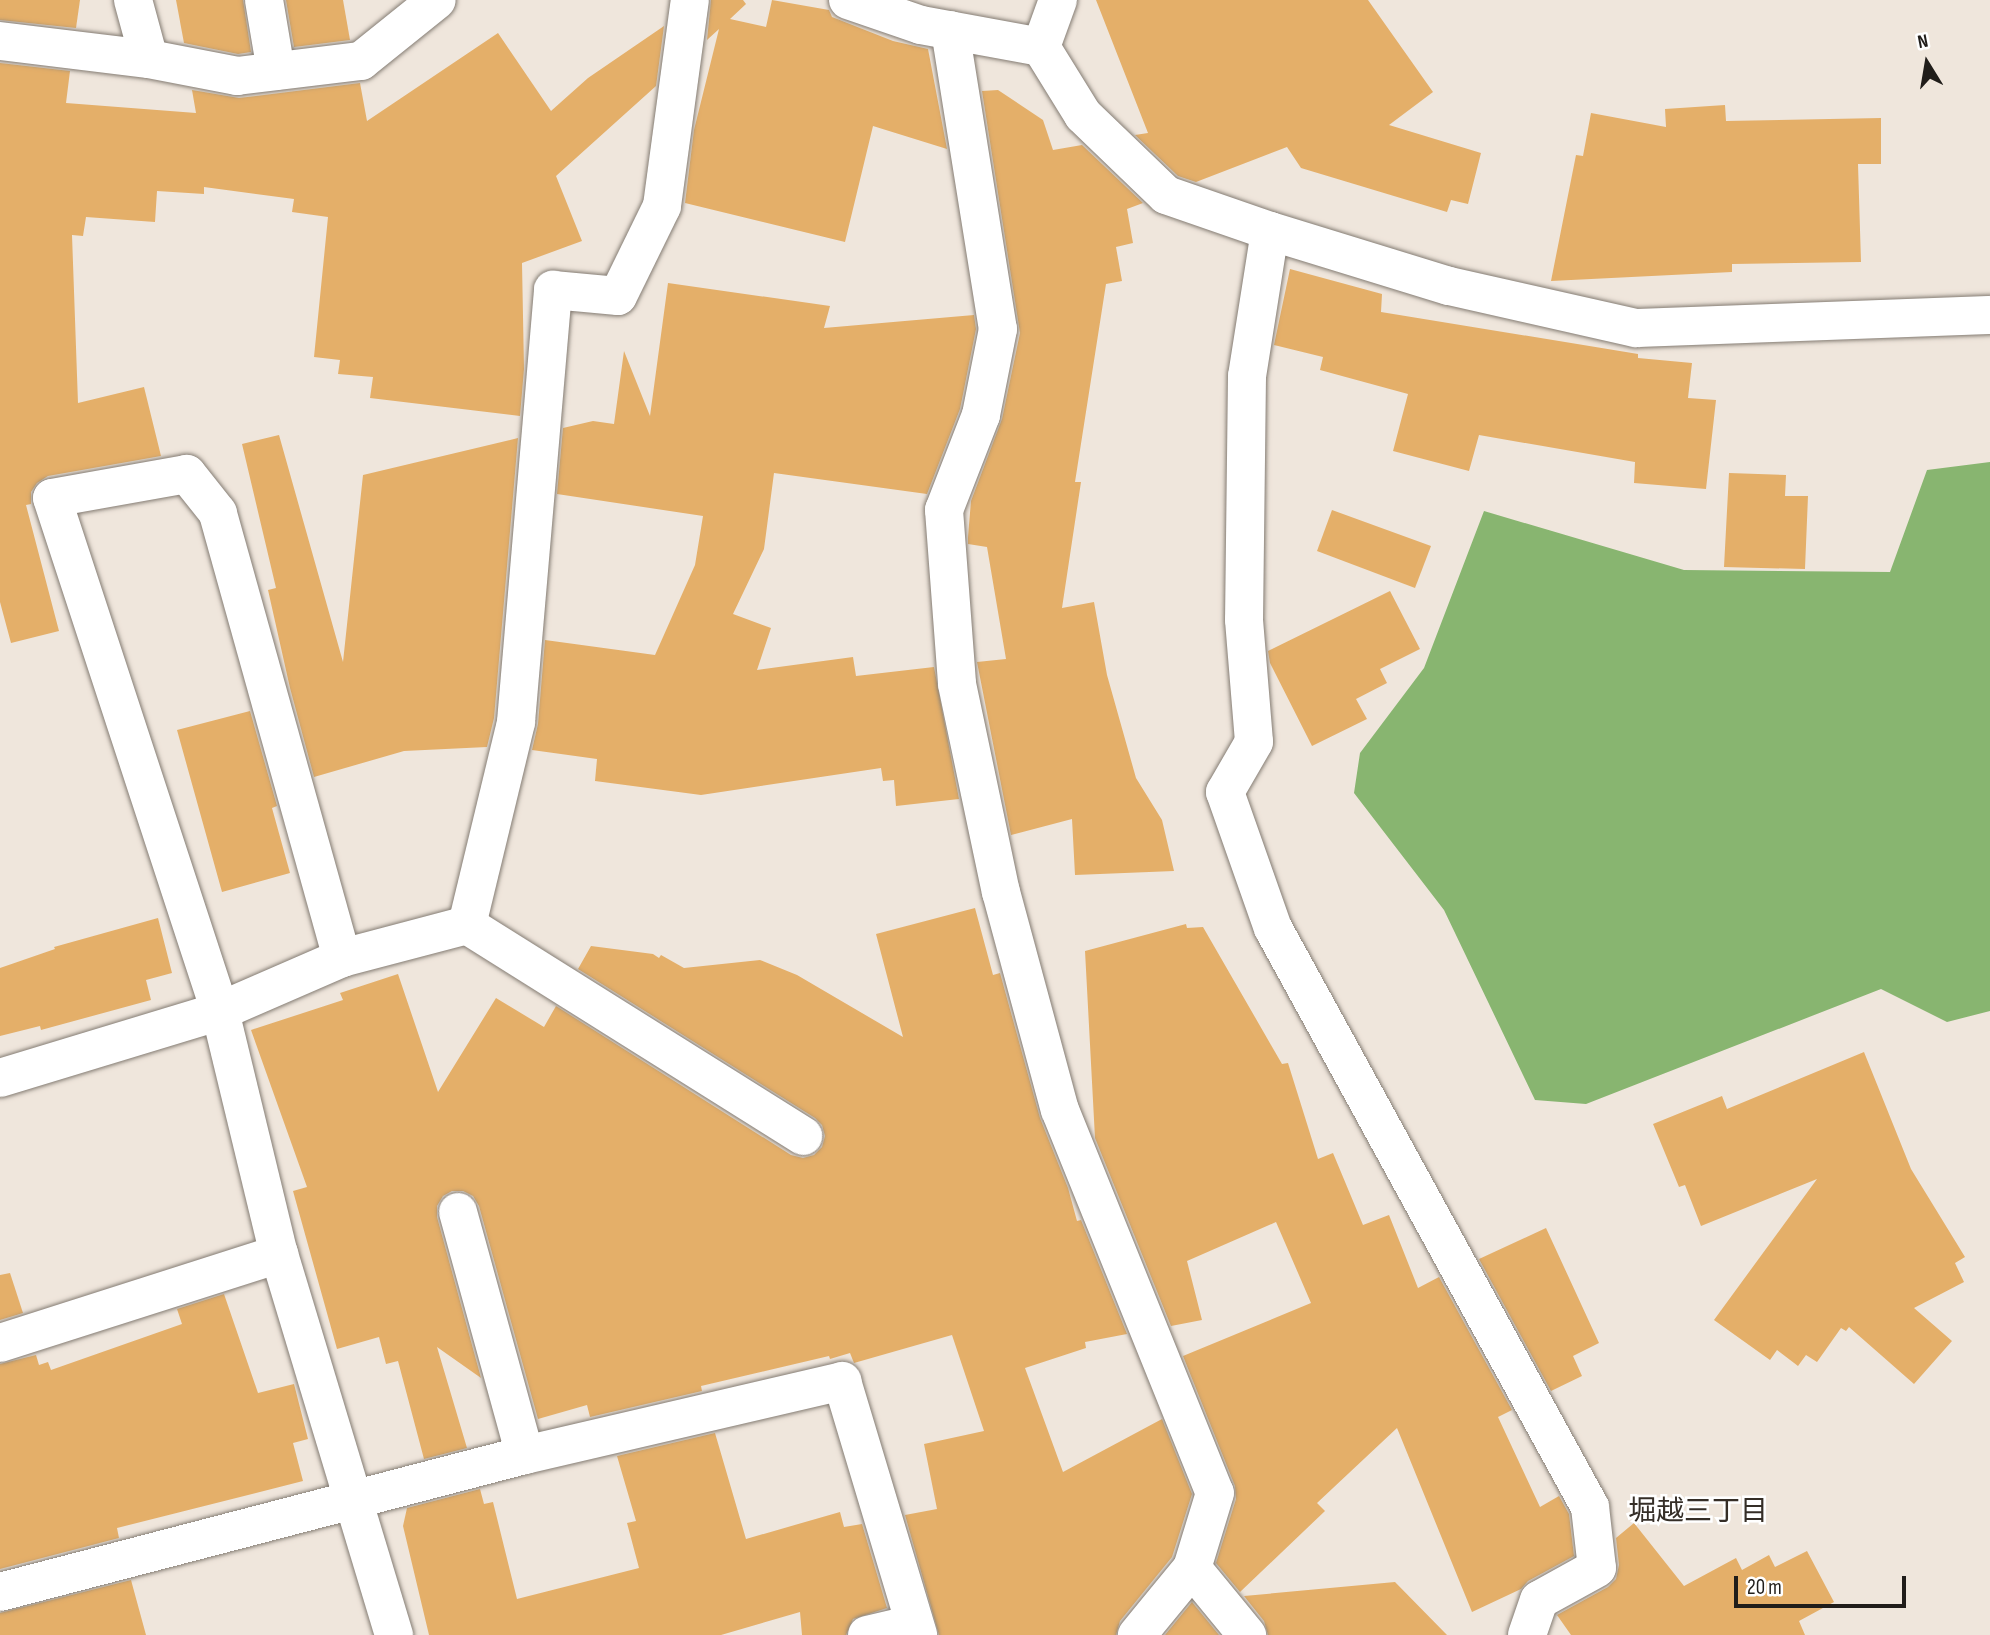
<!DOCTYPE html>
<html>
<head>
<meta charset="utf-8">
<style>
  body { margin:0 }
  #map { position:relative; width:1990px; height:1635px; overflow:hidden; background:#efe6dc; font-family:"Sofia Sans Condensed","Noto Sans JP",sans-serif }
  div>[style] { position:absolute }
  .forest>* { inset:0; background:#88b570 }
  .building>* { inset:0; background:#e4af69 }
  .roads { filter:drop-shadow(0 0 2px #847c73) drop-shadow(0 0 2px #847c73) }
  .minor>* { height:38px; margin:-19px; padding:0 19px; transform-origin:19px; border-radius:19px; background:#fff }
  span { translate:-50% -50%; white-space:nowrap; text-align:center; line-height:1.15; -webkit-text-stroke:5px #fff; paint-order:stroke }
  .neighbourhood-label { font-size:28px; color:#352e27 }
  .north { position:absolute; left:1892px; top:28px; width:70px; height:70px; -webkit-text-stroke:5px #fff; paint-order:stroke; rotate:349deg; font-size:19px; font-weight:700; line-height:28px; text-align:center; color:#201d1a }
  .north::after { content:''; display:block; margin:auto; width:24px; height:32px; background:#201d1a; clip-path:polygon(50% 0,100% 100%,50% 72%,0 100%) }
  .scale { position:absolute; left:1734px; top:1576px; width:172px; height:32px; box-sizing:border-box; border:4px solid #201d1a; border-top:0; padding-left:9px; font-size:21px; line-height:24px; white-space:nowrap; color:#201d1a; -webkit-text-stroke:5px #fff; paint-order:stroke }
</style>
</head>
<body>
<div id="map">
  <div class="forest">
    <i style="clip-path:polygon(1990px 462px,1990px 1011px,1947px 1022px,1881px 989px,1586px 1104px,1535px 1100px,1444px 910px,1354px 793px,1360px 753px,1424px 668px,1484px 511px,1684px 570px,1890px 572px,1927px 470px)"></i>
  </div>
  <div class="building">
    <i style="clip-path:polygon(0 0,80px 0,76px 28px,0 20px)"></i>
    <i style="clip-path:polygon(176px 0,243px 0,251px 52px,238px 54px,184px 43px)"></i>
    <i style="clip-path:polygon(286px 0,343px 0,350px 40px,294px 47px)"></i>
    <i style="clip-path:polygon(711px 0,743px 0,746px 4px,730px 19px,766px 27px,772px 0,829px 10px,832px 17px,893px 41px,928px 49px,947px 149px,873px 126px,845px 242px,685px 203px,694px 130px,719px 29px,707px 40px)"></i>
    <i style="clip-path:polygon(1096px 0,1368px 0,1433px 92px,1389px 125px,1481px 153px,1468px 204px,1451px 200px,1447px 212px,1301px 168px,1287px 147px,1196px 182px,1178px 176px,1135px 135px,1148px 133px)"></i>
    <i style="clip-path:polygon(664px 26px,656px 86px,556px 176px,582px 241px,522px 263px,524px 369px,520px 416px,370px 398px,373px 377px,338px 374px,340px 360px,314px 357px,328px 217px,292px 212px,294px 199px,204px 187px,204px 194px,157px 191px,155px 222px,86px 217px,83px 236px,72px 235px,78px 403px,144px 387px,161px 456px,48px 476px,37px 483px,31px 492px,31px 504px,26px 505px,59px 631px,11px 643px,0 602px,0 63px,70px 71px,66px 103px,196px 113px,192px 90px,239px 98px,360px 83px,367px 121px,498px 33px,551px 111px,588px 78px)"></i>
    <i style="clip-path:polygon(998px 90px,1043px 120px,1053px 150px,1082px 145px,1143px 203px,1127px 209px,1133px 243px,1116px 247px,1122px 281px,1106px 284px,1075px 482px,1081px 482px,1062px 608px,1094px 602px,1107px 675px,1136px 778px,1162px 820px,1174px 871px,1075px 875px,1072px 819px,1011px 835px,977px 662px,1006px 659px,987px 547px,968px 544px,968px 537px,971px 501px,1002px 419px,1020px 333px,982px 91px)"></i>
    <i style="clip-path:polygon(1725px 105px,1726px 121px,1881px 118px,1881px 164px,1858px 164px,1861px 262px,1732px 264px,1732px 272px,1551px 281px,1576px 155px,1583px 156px,1591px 113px,1666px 127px,1665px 109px)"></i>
    <i style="clip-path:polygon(1290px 269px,1382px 294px,1381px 312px,1638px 354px,1638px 358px,1692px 363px,1688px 398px,1716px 400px,1706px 489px,1634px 483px,1635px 462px,1479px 435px,1469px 471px,1393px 451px,1408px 394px,1320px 370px,1323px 357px,1274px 345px)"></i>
    <i style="clip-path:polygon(668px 283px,830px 306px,824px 328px,974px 315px,976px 329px,960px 409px,927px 494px,774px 473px,764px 549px,733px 614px,771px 628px,757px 670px,853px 657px,856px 676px,934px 667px,959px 799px,896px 806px,894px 780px,883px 781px,881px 768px,701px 795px,595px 781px,597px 759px,532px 750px,538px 724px,545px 640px,655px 655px,695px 565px,703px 516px,557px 494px,563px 428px,593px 421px,614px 424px,624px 351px,650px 416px)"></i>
    <i style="clip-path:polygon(279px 435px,343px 662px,363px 475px,518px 438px,494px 718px,487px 747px,404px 751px,314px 777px,290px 688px,268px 590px,276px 588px,242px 444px)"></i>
    <i style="clip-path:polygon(1729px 473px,1786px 475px,1785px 496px,1808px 496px,1805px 569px,1724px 567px)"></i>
    <i style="clip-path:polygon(1332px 510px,1431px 546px,1415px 588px,1317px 551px)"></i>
    <i style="clip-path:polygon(1390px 591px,1420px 649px,1380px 669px,1387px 683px,1356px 699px,1367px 719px,1312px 746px,1270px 663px,1268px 651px)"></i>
    <i style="clip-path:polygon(250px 711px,277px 806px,272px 808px,290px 873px,222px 892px,177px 730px)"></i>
    <i style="clip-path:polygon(975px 908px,993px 975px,1000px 973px,1040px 1118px,1068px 1188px,1077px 1221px,1081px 1220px,1127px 1334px,1085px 1342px,1086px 1348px,1025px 1368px,1063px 1472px,1162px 1419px,1192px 1494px,1172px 1557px,1120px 1621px,1116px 1635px,939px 1635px,905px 1515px,937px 1509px,924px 1444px,984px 1431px,952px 1335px,854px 1363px,850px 1353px,830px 1359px,829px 1356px,701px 1386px,702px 1391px,590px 1417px,587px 1405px,538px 1419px,479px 1206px,473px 1196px,463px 1191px,452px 1191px,443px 1196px,437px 1206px,437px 1217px,481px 1378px,437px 1347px,467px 1448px,424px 1459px,398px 1361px,386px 1364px,379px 1337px,337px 1349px,293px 1191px,307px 1187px,251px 1030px,343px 1000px,340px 993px,398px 974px,438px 1092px,496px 998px,544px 1027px,556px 1006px,791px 1155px,803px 1158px,814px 1155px,822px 1147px,825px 1136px,822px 1125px,815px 1118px,578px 969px,591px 946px,653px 954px,659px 958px,661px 955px,684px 968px,760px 960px,797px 975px,903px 1037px,876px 934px)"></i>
    <i style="clip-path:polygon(158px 918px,172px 973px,146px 980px,151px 1000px,41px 1030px,40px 1026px,0 1036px,0 968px,55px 949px,54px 947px)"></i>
    <i style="clip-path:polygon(1186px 924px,1187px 928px,1203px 927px,1282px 1064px,1288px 1063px,1318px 1159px,1333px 1153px,1363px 1225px,1389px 1215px,1418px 1288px,1439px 1277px,1512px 1410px,1498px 1417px,1540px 1507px,1559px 1496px,1569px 1514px,1574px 1556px,1528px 1581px,1521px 1589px,1472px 1612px,1397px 1428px,1317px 1503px,1325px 1511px,1240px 1592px,1216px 1563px,1236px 1499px,1235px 1486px,1183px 1356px,1311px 1303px,1276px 1222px,1187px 1261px,1202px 1320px,1171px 1326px,1095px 1138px,1085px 951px)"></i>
    <i style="clip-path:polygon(1864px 1052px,1911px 1169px,1965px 1257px,1955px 1263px,1964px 1282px,1914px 1308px,1952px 1341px,1914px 1384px,1849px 1327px,1846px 1331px,1841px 1328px,1817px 1362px,1806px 1355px,1798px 1366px,1777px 1350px,1770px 1360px,1714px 1320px,1817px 1179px,1701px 1226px,1685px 1185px,1679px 1187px,1653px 1124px,1722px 1096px,1727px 1109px)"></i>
    <i style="clip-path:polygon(1546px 1228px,1599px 1343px,1573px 1356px,1582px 1376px,1551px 1391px,1479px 1259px)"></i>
    <i style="clip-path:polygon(10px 1273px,23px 1313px,0 1320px,0 1275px)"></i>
    <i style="clip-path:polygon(224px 1294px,258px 1393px,294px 1384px,308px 1439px,293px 1443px,303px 1481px,117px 1528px,119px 1538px,0 1569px,0 1364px,36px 1355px,39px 1365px,48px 1362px,51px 1370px,182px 1324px,177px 1309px)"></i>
    <i style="clip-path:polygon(715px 1433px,746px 1539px,840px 1512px,844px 1527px,862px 1524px,887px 1608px,853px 1619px,846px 1635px,802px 1635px,800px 1612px,721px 1635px,429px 1635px,403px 1526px,407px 1508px,480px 1489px,484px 1504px,493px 1502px,517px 1599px,639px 1568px,627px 1523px,636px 1521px,617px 1456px)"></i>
    <i style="clip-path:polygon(1634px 1523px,1684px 1586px,1736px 1558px,1742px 1570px,1769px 1555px,1775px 1567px,1807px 1551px,1834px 1602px,1799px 1621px,1805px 1635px,1571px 1635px,1557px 1615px,1608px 1587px,1616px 1579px,1619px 1565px,1616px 1538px)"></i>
    <i style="clip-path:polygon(131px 1580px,146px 1635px,0 1635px,0 1613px)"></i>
    <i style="clip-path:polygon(1395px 1582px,1447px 1635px,1268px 1635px,1264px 1621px,1244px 1596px)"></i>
    <i style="clip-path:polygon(1192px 1602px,1219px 1635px,1165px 1635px)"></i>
  </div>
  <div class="roads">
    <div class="minor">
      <i style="left:133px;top:0;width:61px;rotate:74.8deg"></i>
      <i style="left:264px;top:0;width:72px;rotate:80.4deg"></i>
      <i style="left:848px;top:0;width:77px;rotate:18.9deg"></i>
      <i style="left:921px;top:25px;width:122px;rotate:10.4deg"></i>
      <i style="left:1041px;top:47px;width:80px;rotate:58.3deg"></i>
      <i style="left:1083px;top:115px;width:115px;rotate:43.9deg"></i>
      <i style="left:1166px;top:195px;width:110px;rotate:19.1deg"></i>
      <i style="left:1270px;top:231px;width:187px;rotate:17.1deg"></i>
      <i style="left:1449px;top:286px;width:192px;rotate:12.7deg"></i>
      <i style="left:1636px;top:328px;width:354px;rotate:-2.1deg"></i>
      <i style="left:950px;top:30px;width:303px;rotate:80.9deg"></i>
      <i style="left:998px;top:329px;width:88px;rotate:101.2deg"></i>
      <i style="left:981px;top:415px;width:102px;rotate:111.3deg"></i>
      <i style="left:944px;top:510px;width:174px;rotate:85.7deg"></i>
      <i style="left:957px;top:684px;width:213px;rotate:78.1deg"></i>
      <i style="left:1001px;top:892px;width:226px;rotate:74.9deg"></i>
      <i style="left:1060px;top:1110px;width:413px;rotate:68deg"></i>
      <i style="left:1215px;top:1493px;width:78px;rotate:107deg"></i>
      <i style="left:1192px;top:1568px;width:87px;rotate:129.4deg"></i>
      <i style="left:0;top:41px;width:150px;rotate:6.9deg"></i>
      <i style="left:149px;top:59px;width:90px;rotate:10.9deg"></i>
      <i style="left:237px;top:76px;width:125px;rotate:-6.9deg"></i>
      <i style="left:361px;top:61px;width:97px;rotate:-38.8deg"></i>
      <i style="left:1041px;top:47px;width:50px;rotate:-70.1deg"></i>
      <i style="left:1270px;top:231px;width:147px;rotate:99deg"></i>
      <i style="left:1247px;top:376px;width:244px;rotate:90.7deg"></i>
      <i style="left:1244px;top:620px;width:122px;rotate:85.3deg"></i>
      <i style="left:1254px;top:742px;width:58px;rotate:120.1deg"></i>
      <i style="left:1225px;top:792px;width:144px;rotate:70.6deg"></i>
      <i style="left:1273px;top:928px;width:660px;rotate:61.3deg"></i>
      <i style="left:1590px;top:1507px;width:61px;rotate:83.5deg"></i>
      <i style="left:1597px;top:1568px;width:66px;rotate:151.1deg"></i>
      <i style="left:1539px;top:1600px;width:37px;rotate:109deg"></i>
      <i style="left:467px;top:925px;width:209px;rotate:-76.4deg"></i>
      <i style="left:516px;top:722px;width:434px;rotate:-85.1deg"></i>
      <i style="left:553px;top:290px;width:65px;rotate:5.3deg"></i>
      <i style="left:618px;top:296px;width:100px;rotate:-63.9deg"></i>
      <i style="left:662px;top:206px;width:208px;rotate:-82.3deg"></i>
      <i style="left:342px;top:958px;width:462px;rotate:-105.6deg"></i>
      <i style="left:218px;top:513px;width:50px;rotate:-128.5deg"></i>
      <i style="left:187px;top:474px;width:137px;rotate:169.9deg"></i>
      <i style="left:52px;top:498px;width:540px;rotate:71.87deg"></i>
      <i style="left:220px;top:1011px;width:250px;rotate:76.4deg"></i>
      <i style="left:279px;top:1254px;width:398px;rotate:73.2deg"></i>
      <i style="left:0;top:1078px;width:230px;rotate:-16.9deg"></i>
      <i style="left:220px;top:1011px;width:133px;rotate:-23.5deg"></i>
      <i style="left:342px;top:958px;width:129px;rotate:-14.8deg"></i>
      <i style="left:467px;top:925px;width:397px;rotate:32.1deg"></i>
      <i style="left:458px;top:1212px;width:252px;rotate:74.6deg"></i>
      <i style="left:0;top:1343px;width:293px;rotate:-17.7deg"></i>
      <i style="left:1192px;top:1568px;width:87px;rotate:50.6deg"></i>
      <i style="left:0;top:1592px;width:543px;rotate:-14.63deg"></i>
      <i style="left:525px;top:1455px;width:326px;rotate:-13.1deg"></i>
      <i style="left:842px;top:1381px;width:265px;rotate:73.3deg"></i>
      <i style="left:867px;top:1635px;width:48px;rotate:-13.2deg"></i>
    </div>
  </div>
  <div class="neighbourhood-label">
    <span style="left:1698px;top:1512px">堀越三丁目</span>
  </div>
  <div class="north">N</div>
  <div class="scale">20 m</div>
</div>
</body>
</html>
